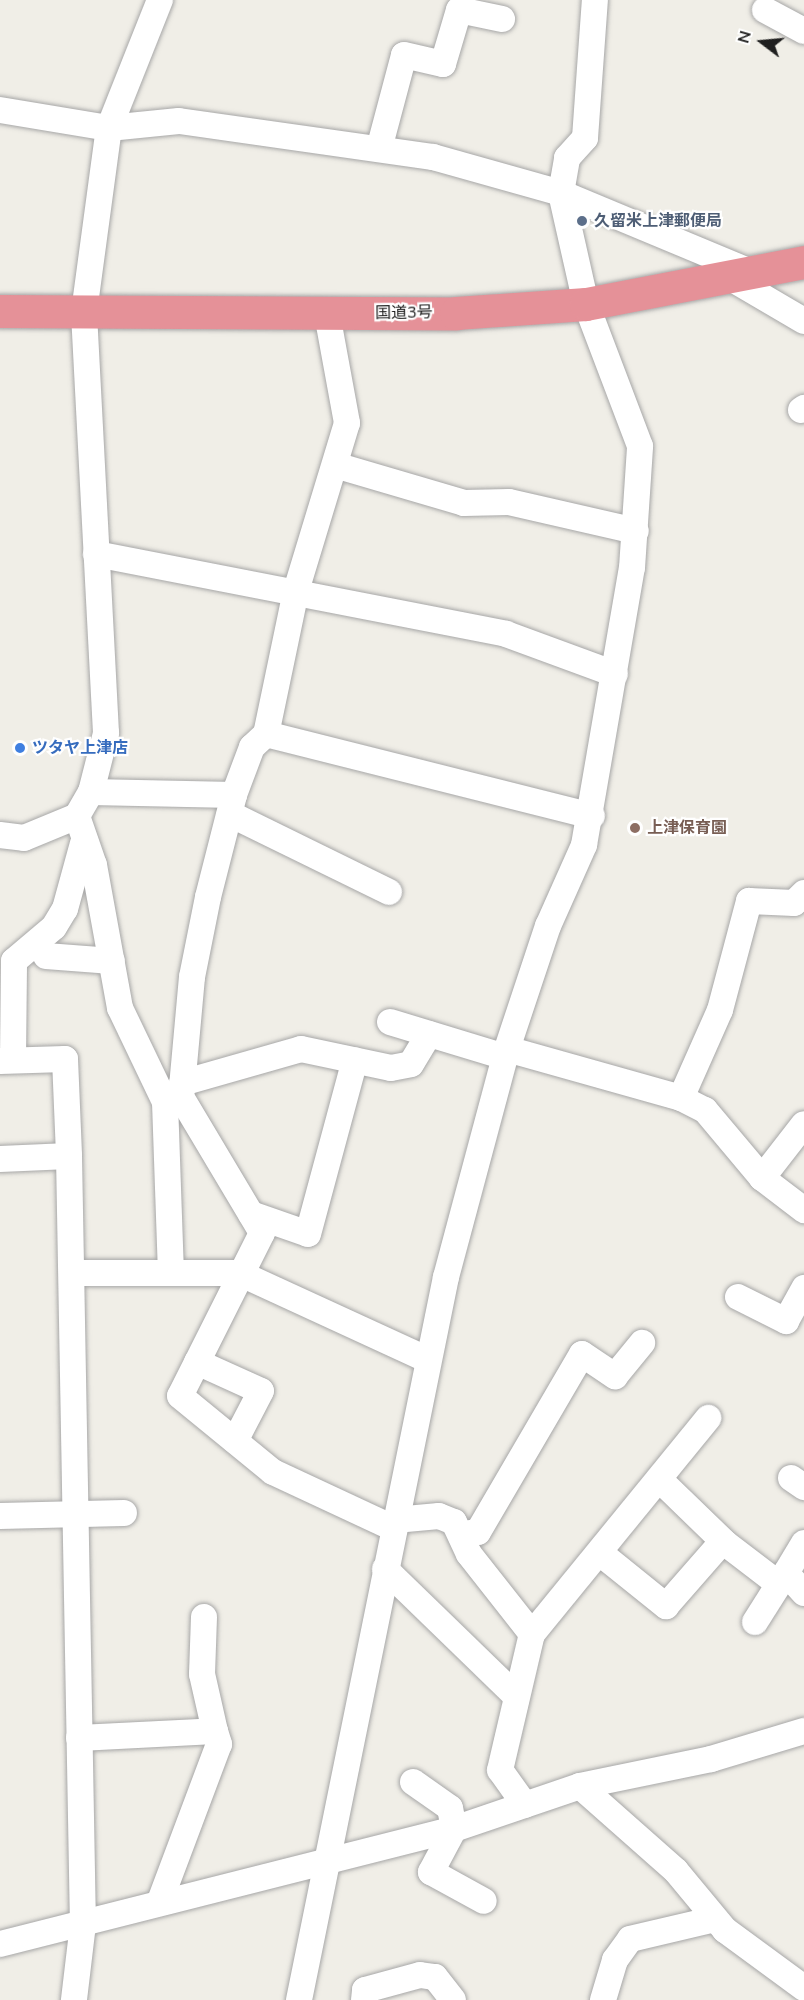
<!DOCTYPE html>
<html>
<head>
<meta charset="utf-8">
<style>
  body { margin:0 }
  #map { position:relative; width:804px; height:2000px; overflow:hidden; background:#f0eee7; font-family:"Nunito Sans","Noto Sans JP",sans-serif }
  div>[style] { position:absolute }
  .roads { filter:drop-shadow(0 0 2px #a7a7a7) drop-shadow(0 0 2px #a7a7a7) }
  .minor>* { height:26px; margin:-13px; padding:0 13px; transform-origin:13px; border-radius:13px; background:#fff }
  .highway>* { height:33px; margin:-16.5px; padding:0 16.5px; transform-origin:16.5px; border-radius:16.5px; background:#e59198 }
  .dots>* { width:16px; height:16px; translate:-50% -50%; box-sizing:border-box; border:3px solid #fff; border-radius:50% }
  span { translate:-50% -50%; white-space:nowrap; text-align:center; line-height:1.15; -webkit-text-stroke:4.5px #fff; paint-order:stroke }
  .service-label { font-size:16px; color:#4e5e75; font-weight:700 }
  .left { translate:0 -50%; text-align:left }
  .street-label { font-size:16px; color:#202020 }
  .shop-label { font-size:16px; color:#366cbe; font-weight:700 }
  .education-label { font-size:16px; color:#785e54; font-weight:700 }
  .north { position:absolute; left:732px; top:12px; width:60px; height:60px; -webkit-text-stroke:4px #fff; paint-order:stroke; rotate:286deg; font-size:16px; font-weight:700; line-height:24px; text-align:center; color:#202020 }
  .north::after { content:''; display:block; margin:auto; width:21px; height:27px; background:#202020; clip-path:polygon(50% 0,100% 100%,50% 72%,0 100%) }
</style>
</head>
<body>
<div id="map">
  <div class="roads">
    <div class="minor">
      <i style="left:765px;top:10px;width:44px;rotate:28.3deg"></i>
      <i style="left:0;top:110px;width:110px;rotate:9.4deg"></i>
      <i style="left:109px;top:128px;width:70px;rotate:-5.7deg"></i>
      <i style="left:179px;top:121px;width:257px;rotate:8.1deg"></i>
      <i style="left:433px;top:157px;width:133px;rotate:15.7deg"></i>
      <i style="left:561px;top:193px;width:208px;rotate:22.6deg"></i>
      <i style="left:379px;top:149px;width:97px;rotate:-75.1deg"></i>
      <i style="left:404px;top:55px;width:40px;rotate:13deg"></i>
      <i style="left:443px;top:64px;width:56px;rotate:-73.5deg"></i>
      <i style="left:459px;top:10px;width:44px;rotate:11.8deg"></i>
      <i style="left:729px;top:277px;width:87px;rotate:30.4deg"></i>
      <i style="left:327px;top:314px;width:111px;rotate:79.6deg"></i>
      <i style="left:347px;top:423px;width:176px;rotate:106.9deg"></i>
      <i style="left:296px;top:591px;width:146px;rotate:101.8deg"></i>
      <i style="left:266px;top:734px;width:19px;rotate:137deg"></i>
      <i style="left:252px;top:747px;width:51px;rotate:110.6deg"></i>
      <i style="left:234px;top:795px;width:105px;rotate:104.3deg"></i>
      <i style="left:208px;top:897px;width:82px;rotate:101.3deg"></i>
      <i style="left:192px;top:977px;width:121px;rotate:95.2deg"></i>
      <i style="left:181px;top:1097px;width:158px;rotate:59.2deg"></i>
      <i style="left:262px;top:1233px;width:182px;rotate:116.7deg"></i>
      <i style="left:180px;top:1396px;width:120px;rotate:39.3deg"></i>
      <i style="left:273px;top:1472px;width:132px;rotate:25deg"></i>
      <i style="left:801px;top:410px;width:4px;rotate:-34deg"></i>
      <i style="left:335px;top:465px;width:134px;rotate:16.4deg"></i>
      <i style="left:464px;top:503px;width:45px;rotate:-1.3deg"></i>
      <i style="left:509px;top:502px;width:130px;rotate:12.9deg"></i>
      <i style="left:96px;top:554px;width:418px;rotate:11deg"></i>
      <i style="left:506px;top:634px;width:116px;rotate:20.2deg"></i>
      <i style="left:266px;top:734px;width:336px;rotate:14.1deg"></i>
      <i style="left:91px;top:792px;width:143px;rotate:1.2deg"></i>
      <i style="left:230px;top:814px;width:177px;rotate:26.1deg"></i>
      <i style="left:77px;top:816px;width:52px;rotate:70.9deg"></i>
      <i style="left:94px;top:865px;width:145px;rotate:79.7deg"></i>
      <i style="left:120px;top:1008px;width:104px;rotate:64.4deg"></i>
      <i style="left:165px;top:1102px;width:170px;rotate:88deg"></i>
      <i style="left:0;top:835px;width:24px;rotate:7deg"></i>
      <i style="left:24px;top:838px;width:57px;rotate:-22.5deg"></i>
      <i style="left:77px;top:816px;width:28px;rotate:-60deg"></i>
      <i style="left:91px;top:792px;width:61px;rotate:-75.7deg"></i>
      <i style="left:106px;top:733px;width:422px;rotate:-93deg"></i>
      <i style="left:84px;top:312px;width:186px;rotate:-82.3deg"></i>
      <i style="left:109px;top:128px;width:138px;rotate:-68.3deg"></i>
      <i style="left:46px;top:956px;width:66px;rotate:4.3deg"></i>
      <i style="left:390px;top:1022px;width:120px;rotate:16.9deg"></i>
      <i style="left:507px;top:1049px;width:181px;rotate:15.7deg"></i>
      <i style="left:681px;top:1098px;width:27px;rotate:27deg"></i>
      <i style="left:705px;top:1110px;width:89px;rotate:50deg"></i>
      <i style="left:762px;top:1178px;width:53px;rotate:37.3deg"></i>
      <i style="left:13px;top:1060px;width:99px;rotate:-89.4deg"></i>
      <i style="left:14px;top:961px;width:52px;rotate:-40.4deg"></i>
      <i style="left:54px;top:927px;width:21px;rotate:-59deg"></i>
      <i style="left:65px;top:909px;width:68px;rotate:-74.7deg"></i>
      <i style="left:0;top:1061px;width:65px;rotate:-1.8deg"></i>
      <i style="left:65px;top:1059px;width:97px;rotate:87.6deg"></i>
      <i style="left:182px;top:1083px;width:124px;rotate:-15.9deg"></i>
      <i style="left:301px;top:1049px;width:92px;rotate:11.9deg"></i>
      <i style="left:391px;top:1068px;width:20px;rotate:-11deg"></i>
      <i style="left:411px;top:1064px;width:35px;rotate:-59deg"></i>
      <i style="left:681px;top:1098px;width:96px;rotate:-66.1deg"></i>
      <i style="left:720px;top:1010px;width:113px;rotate:-75.1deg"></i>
      <i style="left:749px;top:901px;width:45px;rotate:2.5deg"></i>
      <i style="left:794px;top:903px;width:14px;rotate:-45deg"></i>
      <i style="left:0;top:1159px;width:69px;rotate:-2.5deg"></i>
      <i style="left:69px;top:1156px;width:768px;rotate:88.96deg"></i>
      <i style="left:83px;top:1924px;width:77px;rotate:96.8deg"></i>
      <i style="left:762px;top:1178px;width:68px;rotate:-52.1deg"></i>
      <i style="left:251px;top:1214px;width:60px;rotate:19.3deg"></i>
      <i style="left:308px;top:1234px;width:180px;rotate:-74.9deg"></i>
      <i style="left:73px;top:1273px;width:166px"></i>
      <i style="left:239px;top:1273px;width:208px;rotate:24.7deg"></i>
      <i style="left:738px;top:1297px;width:54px;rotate:26.6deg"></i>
      <i style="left:786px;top:1321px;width:38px;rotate:-61deg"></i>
      <i style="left:197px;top:1362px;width:70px;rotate:24.4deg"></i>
      <i style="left:261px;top:1391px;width:56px;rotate:117.5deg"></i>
      <i style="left:791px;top:1478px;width:16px;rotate:35deg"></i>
      <i style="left:661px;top:1481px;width:89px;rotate:44.1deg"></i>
      <i style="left:725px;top:1543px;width:64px;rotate:37.4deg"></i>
      <i style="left:0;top:1516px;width:124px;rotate:-1.4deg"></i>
      <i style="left:395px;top:1520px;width:44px;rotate:-5.2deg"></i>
      <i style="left:439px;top:1516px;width:16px;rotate:22deg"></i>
      <i style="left:454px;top:1522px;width:35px;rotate:65deg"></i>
      <i style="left:469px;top:1554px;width:102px;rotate:51.8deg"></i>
      <i style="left:463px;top:1534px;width:15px;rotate:-8deg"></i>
      <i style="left:478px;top:1532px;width:206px;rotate:-59.7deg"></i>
      <i style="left:582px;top:1354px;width:40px;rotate:34deg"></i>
      <i style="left:615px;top:1376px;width:43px;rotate:-50.7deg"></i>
      <i style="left:804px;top:1543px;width:35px;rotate:121deg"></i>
      <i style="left:786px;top:1573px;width:27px;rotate:48deg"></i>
      <i style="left:600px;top:1553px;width:85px;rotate:38.8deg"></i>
      <i style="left:666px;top:1606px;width:86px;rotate:-48.8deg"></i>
      <i style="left:385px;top:1569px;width:180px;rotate:44.1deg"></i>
      <i style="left:204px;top:1617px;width:57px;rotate:92deg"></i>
      <i style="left:202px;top:1674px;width:58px;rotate:77.2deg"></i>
      <i style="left:755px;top:1622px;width:58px;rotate:-57.7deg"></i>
      <i style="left:79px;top:1738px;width:136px;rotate:-2.9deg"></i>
      <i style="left:215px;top:1731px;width:14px;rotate:73deg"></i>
      <i style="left:219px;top:1744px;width:168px;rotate:110.6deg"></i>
      <i style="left:413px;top:1782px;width:45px;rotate:35.1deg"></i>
      <i style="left:450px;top:1808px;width:21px;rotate:79deg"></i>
      <i style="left:454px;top:1829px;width:49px;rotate:118.1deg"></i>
      <i style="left:431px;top:1872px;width:60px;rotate:28.7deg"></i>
      <i style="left:580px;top:1786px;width:128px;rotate:41.5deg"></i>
      <i style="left:676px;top:1871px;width:77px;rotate:50.3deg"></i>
      <i style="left:725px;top:1930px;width:98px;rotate:36.3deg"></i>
      <i style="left:525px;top:1805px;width:43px;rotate:-125.5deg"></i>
      <i style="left:500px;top:1770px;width:140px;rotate:-76.8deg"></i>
      <i style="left:532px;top:1634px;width:279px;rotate:-50.8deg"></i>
      <i style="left:0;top:1944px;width:468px;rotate:-14.2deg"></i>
      <i style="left:454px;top:1829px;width:133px;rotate:-18.8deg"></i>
      <i style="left:580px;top:1786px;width:134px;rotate:-11.6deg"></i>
      <i style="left:711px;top:1759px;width:97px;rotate:-16.8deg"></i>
      <i style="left:299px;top:2000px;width:738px;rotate:-78.51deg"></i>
      <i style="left:446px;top:1277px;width:236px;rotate:-75deg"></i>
      <i style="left:507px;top:1049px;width:130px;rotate:-71.6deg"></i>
      <i style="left:548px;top:926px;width:89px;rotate:-66deg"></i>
      <i style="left:584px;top:845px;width:281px;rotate:-80.2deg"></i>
      <i style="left:632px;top:568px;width:122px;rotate:-86.2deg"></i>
      <i style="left:640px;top:446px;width:152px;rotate:-110.8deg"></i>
      <i style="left:586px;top:304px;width:114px;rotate:-102.7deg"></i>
      <i style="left:561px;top:193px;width:36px;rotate:-80deg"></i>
      <i style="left:567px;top:158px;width:27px;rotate:-48deg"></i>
      <i style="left:585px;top:138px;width:138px;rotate:-85.9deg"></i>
      <i style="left:364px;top:2000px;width:10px;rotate:-84deg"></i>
      <i style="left:365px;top:1990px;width:57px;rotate:-15.3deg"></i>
      <i style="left:420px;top:1975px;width:15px;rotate:8deg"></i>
      <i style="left:435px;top:1977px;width:29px;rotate:52deg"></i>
      <i style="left:603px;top:2000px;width:42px;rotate:-73.3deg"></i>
      <i style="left:615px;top:1960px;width:26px;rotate:-54deg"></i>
      <i style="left:630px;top:1939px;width:87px;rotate:-13.2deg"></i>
    </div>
    <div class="highway">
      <i style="left:0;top:311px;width:456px;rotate:0.3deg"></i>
      <i style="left:456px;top:313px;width:130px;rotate:-4deg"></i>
      <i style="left:586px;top:304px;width:222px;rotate:-10.9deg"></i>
    </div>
  </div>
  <div class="dots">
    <i style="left:582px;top:221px;background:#5c6f8a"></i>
    <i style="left:20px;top:748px;background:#3f7fe0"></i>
    <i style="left:635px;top:828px;background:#8d6e63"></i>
  </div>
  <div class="service-label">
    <span class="left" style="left:594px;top:221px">久留米上津郵便局</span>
  </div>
  <div class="street-label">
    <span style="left:404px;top:313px;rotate:-1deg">国道3号</span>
  </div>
  <div class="shop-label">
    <span class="left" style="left:32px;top:748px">ツタヤ上津店</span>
  </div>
  <div class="education-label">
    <span class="left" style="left:647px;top:828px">上津保育園</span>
  </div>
  <div class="north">N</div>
</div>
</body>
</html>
